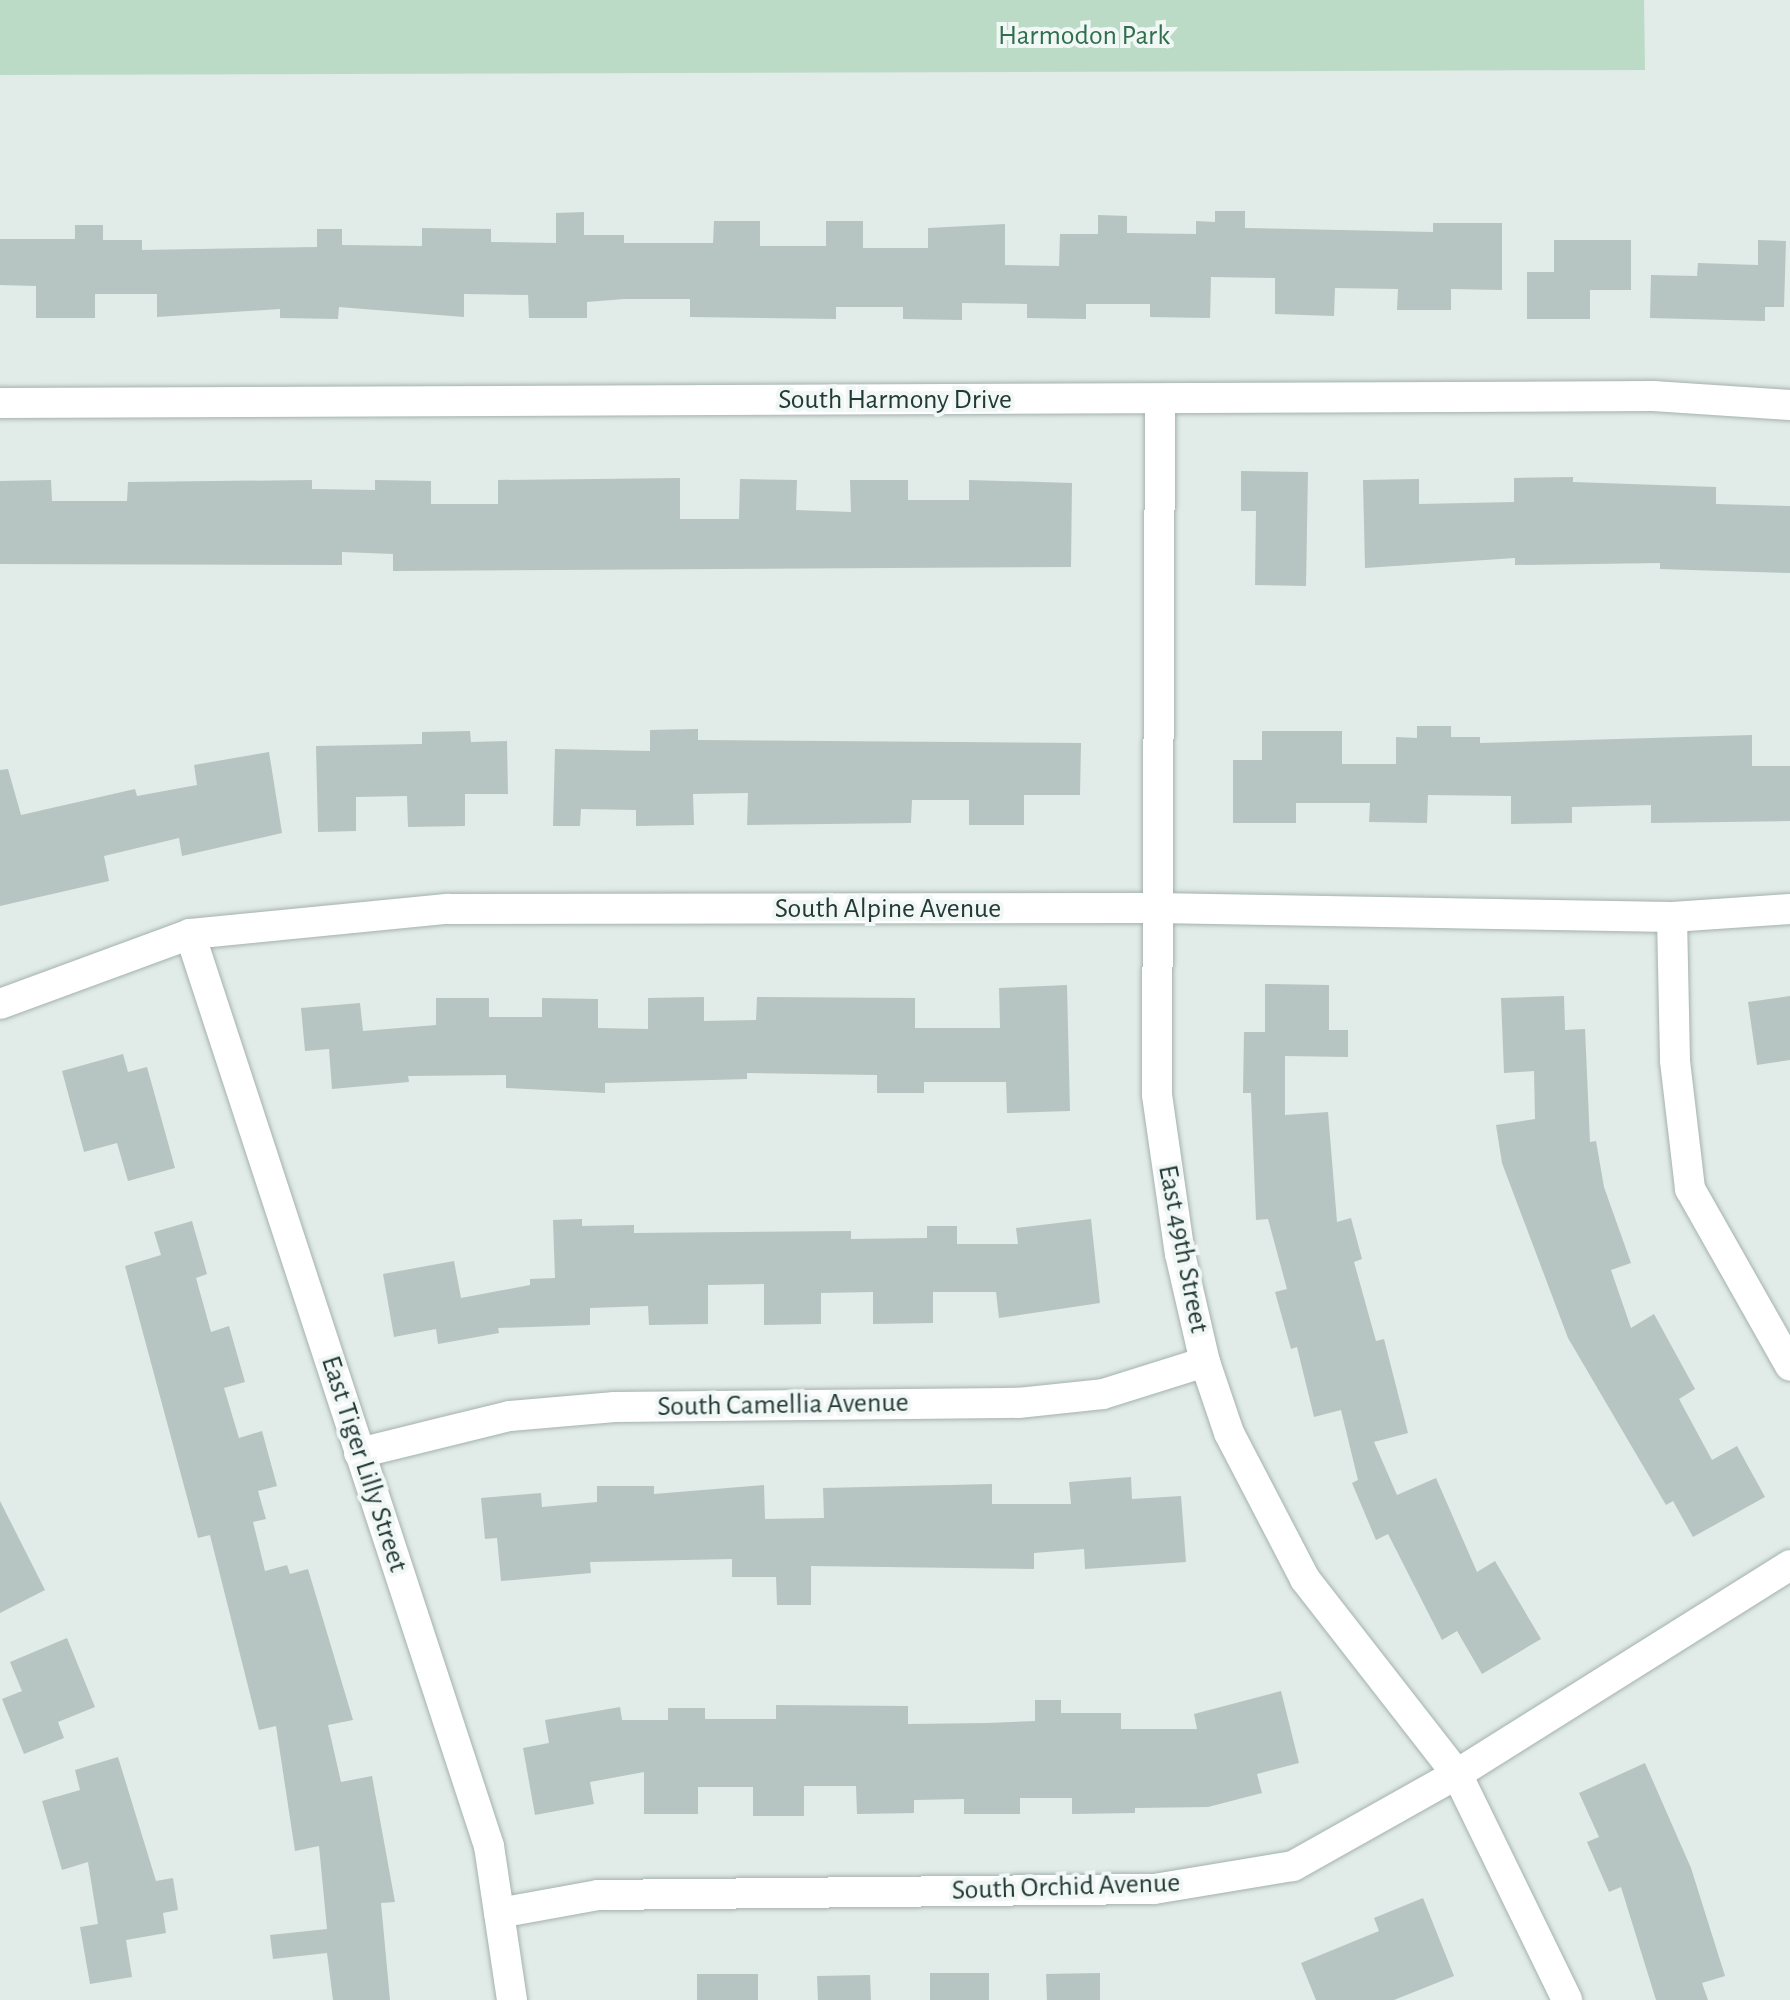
<!DOCTYPE html>
<html>
<head>
<meta charset="utf-8">
<style>
  body { margin:0 }
  #map { position:relative; width:1790px; height:2000px; overflow:hidden; background:#e1ebe7; font-family:"Alegreya Sans",sans-serif }
  div>[style] { position:absolute }
  .green>* { inset:0; background:#bbdbc7 }
  .building>* { inset:0; background:#b6c5c1 }
  .roads { filter:drop-shadow(0 0 2px #a4b2ae) drop-shadow(0 0 2px #a4b2ae) }
  .minor>* { height:30px; margin:-15px; padding:0 15px; transform-origin:15px; border-radius:15px; background:#fff }
  span { translate:-50% -50%; white-space:nowrap; text-align:center; line-height:1.15; -webkit-text-stroke:8px #f1f7f5; paint-order:stroke }
  .park-label { font-size:28px; color:#2f6f4e }
  .street-label { font-size:28px; color:#223a36 }
</style>
</head>
<body>
<div id="map">
  <div class="green">
    <i style="clip-path:polygon(0 0,1644px 0,1645px 70px,0 75px)"></i>
  </div>
  <div class="building">
    <i style="clip-path:polygon(1215px 211px,1245px 211px,1245px 228px,1433px 232px,1433px 223px,1502px 223px,1502px 290px,1451px 289px,1451px 310px,1397px 310px,1398px 289px,1335px 288px,1334px 316px,1275px 314px,1275px 278px,1211px 277px,1210px 318px,1150px 317px,1150px 304px,1086px 304px,1086px 319px,1027px 318px,1027px 304px,962px 303px,962px 320px,903px 319px,903px 307px,836px 307px,836px 319px,690px 317px,690px 299px,624px 299px,587px 302px,587px 318px,529px 318px,528px 295px,464px 294px,464px 317px,339px 307px,338px 319px,280px 318px,280px 309px,157px 317px,157px 294px,95px 294px,95px 318px,36px 318px,36px 286px,0 285px,0 239px,75px 239px,75px 225px,103px 225px,103px 240px,142px 240px,142px 250px,317px 247px,317px 229px,342px 229px,342px 245px,422px 246px,422px 228px,491px 229px,491px 242px,556px 243px,556px 213px,584px 212px,584px 235px,624px 235px,624px 243px,713px 243px,714px 221px,760px 221px,760px 246px,826px 246px,826px 221px,863px 221px,863px 248px,928px 248px,928px 228px,1005px 224px,1005px 265px,1059px 266px,1060px 234px,1098px 234px,1098px 215px,1127px 216px,1127px 233px,1196px 234px,1196px 221px,1215px 222px)"></i>
    <i style="clip-path:polygon(1554px 240px,1631px 240px,1631px 290px,1590px 290px,1590px 319px,1527px 319px,1527px 272px,1554px 272px)"></i>
    <i style="clip-path:polygon(1758px 240px,1786px 241px,1784px 307px,1765px 307px,1765px 321px,1650px 318px,1651px 275px,1697px 276px,1698px 263px,1758px 265px)"></i>
    <i style="clip-path:polygon(1241px 471px,1308px 472px,1306px 586px,1255px 585px,1256px 511px,1241px 511px)"></i>
    <i style="clip-path:polygon(1573px 477px,1573px 482px,1716px 487px,1716px 504px,1790px 506px,1790px 573px,1660px 569px,1660px 563px,1515px 565px,1515px 558px,1365px 568px,1363px 480px,1419px 479px,1419px 504px,1514px 502px,1514px 478px)"></i>
    <i style="clip-path:polygon(680px 478px,680px 519px,739px 519px,740px 479px,797px 480px,796px 510px,851px 512px,850px 480px,908px 480px,908px 500px,969px 500px,969px 480px,1072px 483px,1071px 567px,393px 571px,393px 554px,342px 552px,342px 565px,0 564px,0 481px,51px 480px,52px 501px,127px 501px,128px 482px,312px 480px,312px 489px,375px 490px,375px 480px,431px 481px,431px 504px,498px 504px,498px 480px)"></i>
    <i style="clip-path:polygon(1417px 726px,1451px 726px,1451px 737px,1480px 737px,1480px 743px,1752px 735px,1752px 766px,1790px 766px,1790px 821px,1651px 823px,1651px 805px,1572px 807px,1572px 823px,1511px 824px,1511px 796px,1428px 795px,1427px 823px,1369px 822px,1370px 803px,1296px 803px,1296px 823px,1233px 823px,1233px 760px,1262px 760px,1262px 731px,1342px 731px,1342px 764px,1396px 764px,1396px 737px,1417px 738px)"></i>
    <i style="clip-path:polygon(698px 729px,698px 740px,1081px 743px,1080px 795px,1024px 795px,1024px 825px,969px 825px,969px 800px,912px 800px,911px 823px,747px 825px,748px 793px,693px 794px,694px 825px,636px 826px,636px 810px,581px 809px,580px 826px,553px 826px,555px 749px,650px 751px,650px 730px)"></i>
    <i style="clip-path:polygon(470px 731px,471px 742px,507px 741px,508px 794px,465px 794px,465px 826px,408px 827px,407px 796px,356px 797px,356px 831px,318px 832px,316px 746px,422px 744px,422px 732px)"></i>
    <i style="clip-path:polygon(269px 752px,282px 833px,182px 856px,179px 838px,104px 856px,109px 881px,0 906px,0 770px,8px 769px,21px 815px,135px 789px,137px 796px,197px 785px,194px 765px)"></i>
    <i style="clip-path:polygon(1265px 984px,1329px 985px,1329px 1030px,1348px 1030px,1348px 1057px,1285px 1056px,1285px 1115px,1328px 1112px,1337px 1222px,1351px 1218px,1362px 1259px,1354px 1262px,1376px 1341px,1384px 1339px,1408px 1433px,1374px 1442px,1397px 1495px,1436px 1478px,1477px 1572px,1495px 1561px,1541px 1639px,1482px 1674px,1457px 1631px,1442px 1640px,1388px 1534px,1376px 1540px,1352px 1483px,1358px 1480px,1341px 1410px,1314px 1417px,1297px 1347px,1291px 1349px,1275px 1292px,1287px 1289px,1268px 1219px,1256px 1220px,1251px 1093px,1243px 1093px,1244px 1032px,1265px 1032px)"></i>
    <i style="clip-path:polygon(1067px 985px,1070px 1111px,1007px 1113px,1006px 1082px,924px 1082px,924px 1093px,877px 1093px,877px 1075px,747px 1073px,747px 1079px,605px 1083px,605px 1093px,506px 1088px,506px 1075px,408px 1076px,409px 1082px,332px 1089px,329px 1049px,305px 1051px,301px 1008px,360px 1003px,363px 1031px,436px 1025px,436px 998px,489px 998px,489px 1017px,542px 1017px,542px 998px,598px 999px,598px 1028px,648px 1029px,648px 998px,704px 997px,704px 1021px,756px 1020px,757px 997px,915px 998px,915px 1028px,1000px 1028px,999px 988px)"></i>
    <i style="clip-path:polygon(1564px 996px,1565px 1030px,1585px 1029px,1590px 1142px,1596px 1141px,1604px 1187px,1631px 1263px,1611px 1270px,1631px 1328px,1654px 1314px,1695px 1389px,1679px 1399px,1712px 1460px,1737px 1446px,1765px 1497px,1693px 1537px,1673px 1501px,1666px 1505px,1568px 1338px,1502px 1163px,1496px 1125px,1535px 1119px,1534px 1071px,1504px 1073px,1501px 998px)"></i>
    <i style="clip-path:polygon(1790px 996px,1790px 1060px,1757px 1065px,1748px 1002px)"></i>
    <i style="clip-path:polygon(123px 1054px,128px 1072px,147px 1067px,175px 1168px,128px 1181px,117px 1143px,84px 1152px,62px 1071px)"></i>
    <i style="clip-path:polygon(582px 1219px,582px 1226px,634px 1225px,634px 1233px,851px 1231px,851px 1239px,927px 1238px,927px 1226px,957px 1226px,957px 1244px,1018px 1244px,1016px 1228px,1091px 1219px,1100px 1303px,999px 1318px,996px 1292px,933px 1292px,933px 1323px,873px 1324px,873px 1292px,821px 1293px,821px 1324px,764px 1325px,764px 1284px,708px 1285px,708px 1324px,649px 1325px,648px 1306px,590px 1308px,590px 1325px,498px 1328px,499px 1333px,438px 1344px,436px 1329px,394px 1337px,383px 1274px,454px 1261px,461px 1298px,530px 1285px,530px 1279px,555px 1278px,553px 1220px)"></i>
    <i style="clip-path:polygon(192px 1221px,207px 1274px,196px 1278px,211px 1332px,229px 1326px,245px 1382px,224px 1388px,239px 1438px,262px 1431px,277px 1486px,258px 1491px,266px 1519px,253px 1522px,265px 1571px,287px 1565px,290px 1574px,308px 1569px,353px 1720px,328px 1725px,341px 1782px,372px 1776px,395px 1902px,381px 1903px,390px 2000px,333px 2000px,327px 1953px,273px 1959px,270px 1935px,327px 1929px,319px 1846px,295px 1851px,276px 1726px,259px 1730px,210px 1535px,198px 1538px,125px 1266px,161px 1255px,154px 1232px)"></i>
    <i style="clip-path:polygon(1131px 1477px,1132px 1499px,1181px 1496px,1186px 1562px,1085px 1569px,1084px 1549px,1034px 1553px,1034px 1569px,811px 1566px,811px 1605px,777px 1605px,776px 1577px,732px 1577px,732px 1559px,590px 1562px,591px 1573px,501px 1581px,497px 1538px,485px 1539px,481px 1498px,541px 1493px,542px 1507px,597px 1502px,597px 1486px,654px 1486px,654px 1494px,764px 1485px,765px 1519px,824px 1518px,823px 1488px,992px 1484px,992px 1504px,1071px 1504px,1069px 1482px)"></i>
    <i style="clip-path:polygon(0 1501px,45px 1590px,0 1613px)"></i>
    <i style="clip-path:polygon(67px 1638px,95px 1707px,58px 1722px,64px 1738px,24px 1754px,2px 1699px,22px 1691px,10px 1662px)"></i>
    <i style="clip-path:polygon(1281px 1691px,1299px 1763px,1257px 1774px,1262px 1793px,1208px 1807px,1135px 1808px,1135px 1813px,1072px 1814px,1072px 1798px,1020px 1798px,1020px 1814px,964px 1814px,964px 1799px,914px 1800px,914px 1813px,857px 1814px,856px 1786px,804px 1786px,804px 1816px,753px 1816px,753px 1787px,698px 1787px,698px 1814px,644px 1814px,644px 1772px,590px 1782px,594px 1804px,535px 1815px,523px 1748px,549px 1743px,545px 1720px,620px 1707px,622px 1720px,668px 1720px,668px 1708px,705px 1708px,705px 1719px,776px 1719px,776px 1705px,908px 1706px,908px 1724px,988px 1723px,1035px 1721px,1035px 1700px,1061px 1700px,1061px 1713px,1121px 1713px,1121px 1729px,1197px 1729px,1194px 1714px)"></i>
    <i style="clip-path:polygon(118px 1757px,156px 1881px,173px 1878px,178px 1910px,163px 1913px,166px 1933px,126px 1940px,132px 1977px,90px 1984px,80px 1927px,98px 1924px,88px 1862px,62px 1870px,42px 1801px,80px 1790px,75px 1770px)"></i>
    <i style="clip-path:polygon(1645px 1763px,1691px 1868px,1725px 1976px,1702px 1983px,1708px 2000px,1656px 2000px,1621px 1887px,1609px 1892px,1587px 1842px,1599px 1837px,1579px 1793px)"></i>
    <i style="clip-path:polygon(1423px 1898px,1454px 1976px,1394px 2000px,1316px 2000px,1301px 1963px,1379px 1931px,1374px 1918px)"></i>
    <i style="clip-path:polygon(930px 1973px,989px 1973px,989px 2000px,930px 2000px)"></i>
    <i style="clip-path:polygon(1100px 1973px,1100px 2000px,1047px 2000px,1046px 1974px)"></i>
    <i style="clip-path:polygon(697px 1974px,758px 1974px,758px 2000px,697px 2000px)"></i>
    <i style="clip-path:polygon(870px 1975px,871px 2000px,818px 2000px,817px 1976px)"></i>
  </div>
  <div class="roads">
    <div class="minor">
      <i style="left:1160px;top:399px;width:696px;rotate:90.25deg"></i>
      <i style="left:1157px;top:1095px;width:161px;rotate:81.8deg"></i>
      <i style="left:1180px;top:1254px;width:111px;rotate:77deg"></i>
      <i style="left:1205px;top:1362px;width:75px;rotate:71.3deg"></i>
      <i style="left:1229px;top:1433px;width:165px;rotate:62.5deg"></i>
      <i style="left:1305px;top:1579px;width:247px;rotate:52.1deg"></i>
      <i style="left:1457px;top:1774px;width:251px;rotate:64deg"></i>
      <i style="left:0;top:403px;width:1653px;rotate:-0.24deg"></i>
      <i style="left:1653px;top:396px;width:137px;rotate:3.8deg"></i>
      <i style="left:1672px;top:917px;width:144px;rotate:88.8deg"></i>
      <i style="left:1675px;top:1061px;width:129px;rotate:83.3deg"></i>
      <i style="left:1690px;top:1189px;width:203px;rotate:60.5deg"></i>
      <i style="left:190px;top:934px;width:960px;rotate:71.85deg"></i>
      <i style="left:489px;top:1846px;width:156px;rotate:81.5deg"></i>
      <i style="left:0;top:1004px;width:202px;rotate:-20.2deg"></i>
      <i style="left:190px;top:934px;width:258px;rotate:-5.6deg"></i>
      <i style="left:447px;top:909px;width:709px;rotate:-0.08deg"></i>
      <i style="left:1156px;top:908px;width:516px;rotate:1deg"></i>
      <i style="left:1672px;top:917px;width:118px;rotate:-3.9deg"></i>
      <i style="left:359px;top:1453px;width:155px;rotate:-13.8deg"></i>
      <i style="left:510px;top:1416px;width:105px;rotate:-4.9deg"></i>
      <i style="left:615px;top:1407px;width:403px;rotate:-0.6deg"></i>
      <i style="left:1018px;top:1403px;width:85px;rotate:-6deg"></i>
      <i style="left:1103px;top:1394px;width:107px;rotate:-17.4deg"></i>
      <i style="left:499px;top:1913px;width:101px;rotate:-10.3deg"></i>
      <i style="left:598px;top:1895px;width:556px;rotate:-0.62deg"></i>
      <i style="left:1154px;top:1889px;width:141px;rotate:-9.4deg"></i>
      <i style="left:1293px;top:1866px;width:188px;rotate:-29.3deg"></i>
      <i style="left:1457px;top:1774px;width:393px;rotate:-32.1deg"></i>
    </div>
  </div>
  <div class="park-label">
    <span style="left:1084px;top:36px">Harmodon Park</span>
  </div>
  <div class="street-label">
    <span style="left:895px;top:400px">South Harmony Drive</span>
    <span style="left:888px;top:909px">South Alpine Avenue</span>
    <span style="left:1183px;top:1249px;rotate:79deg">East 49th Street</span>
    <span style="left:783px;top:1405px;rotate:-1deg">South Camellia Avenue</span>
    <span style="left:364px;top:1464px;rotate:72deg">East Tiger Lilly Street</span>
    <span style="left:1066px;top:1887px;rotate:-2deg">South Orchid Avenue</span>
  </div>
</div>
</body>
</html>
